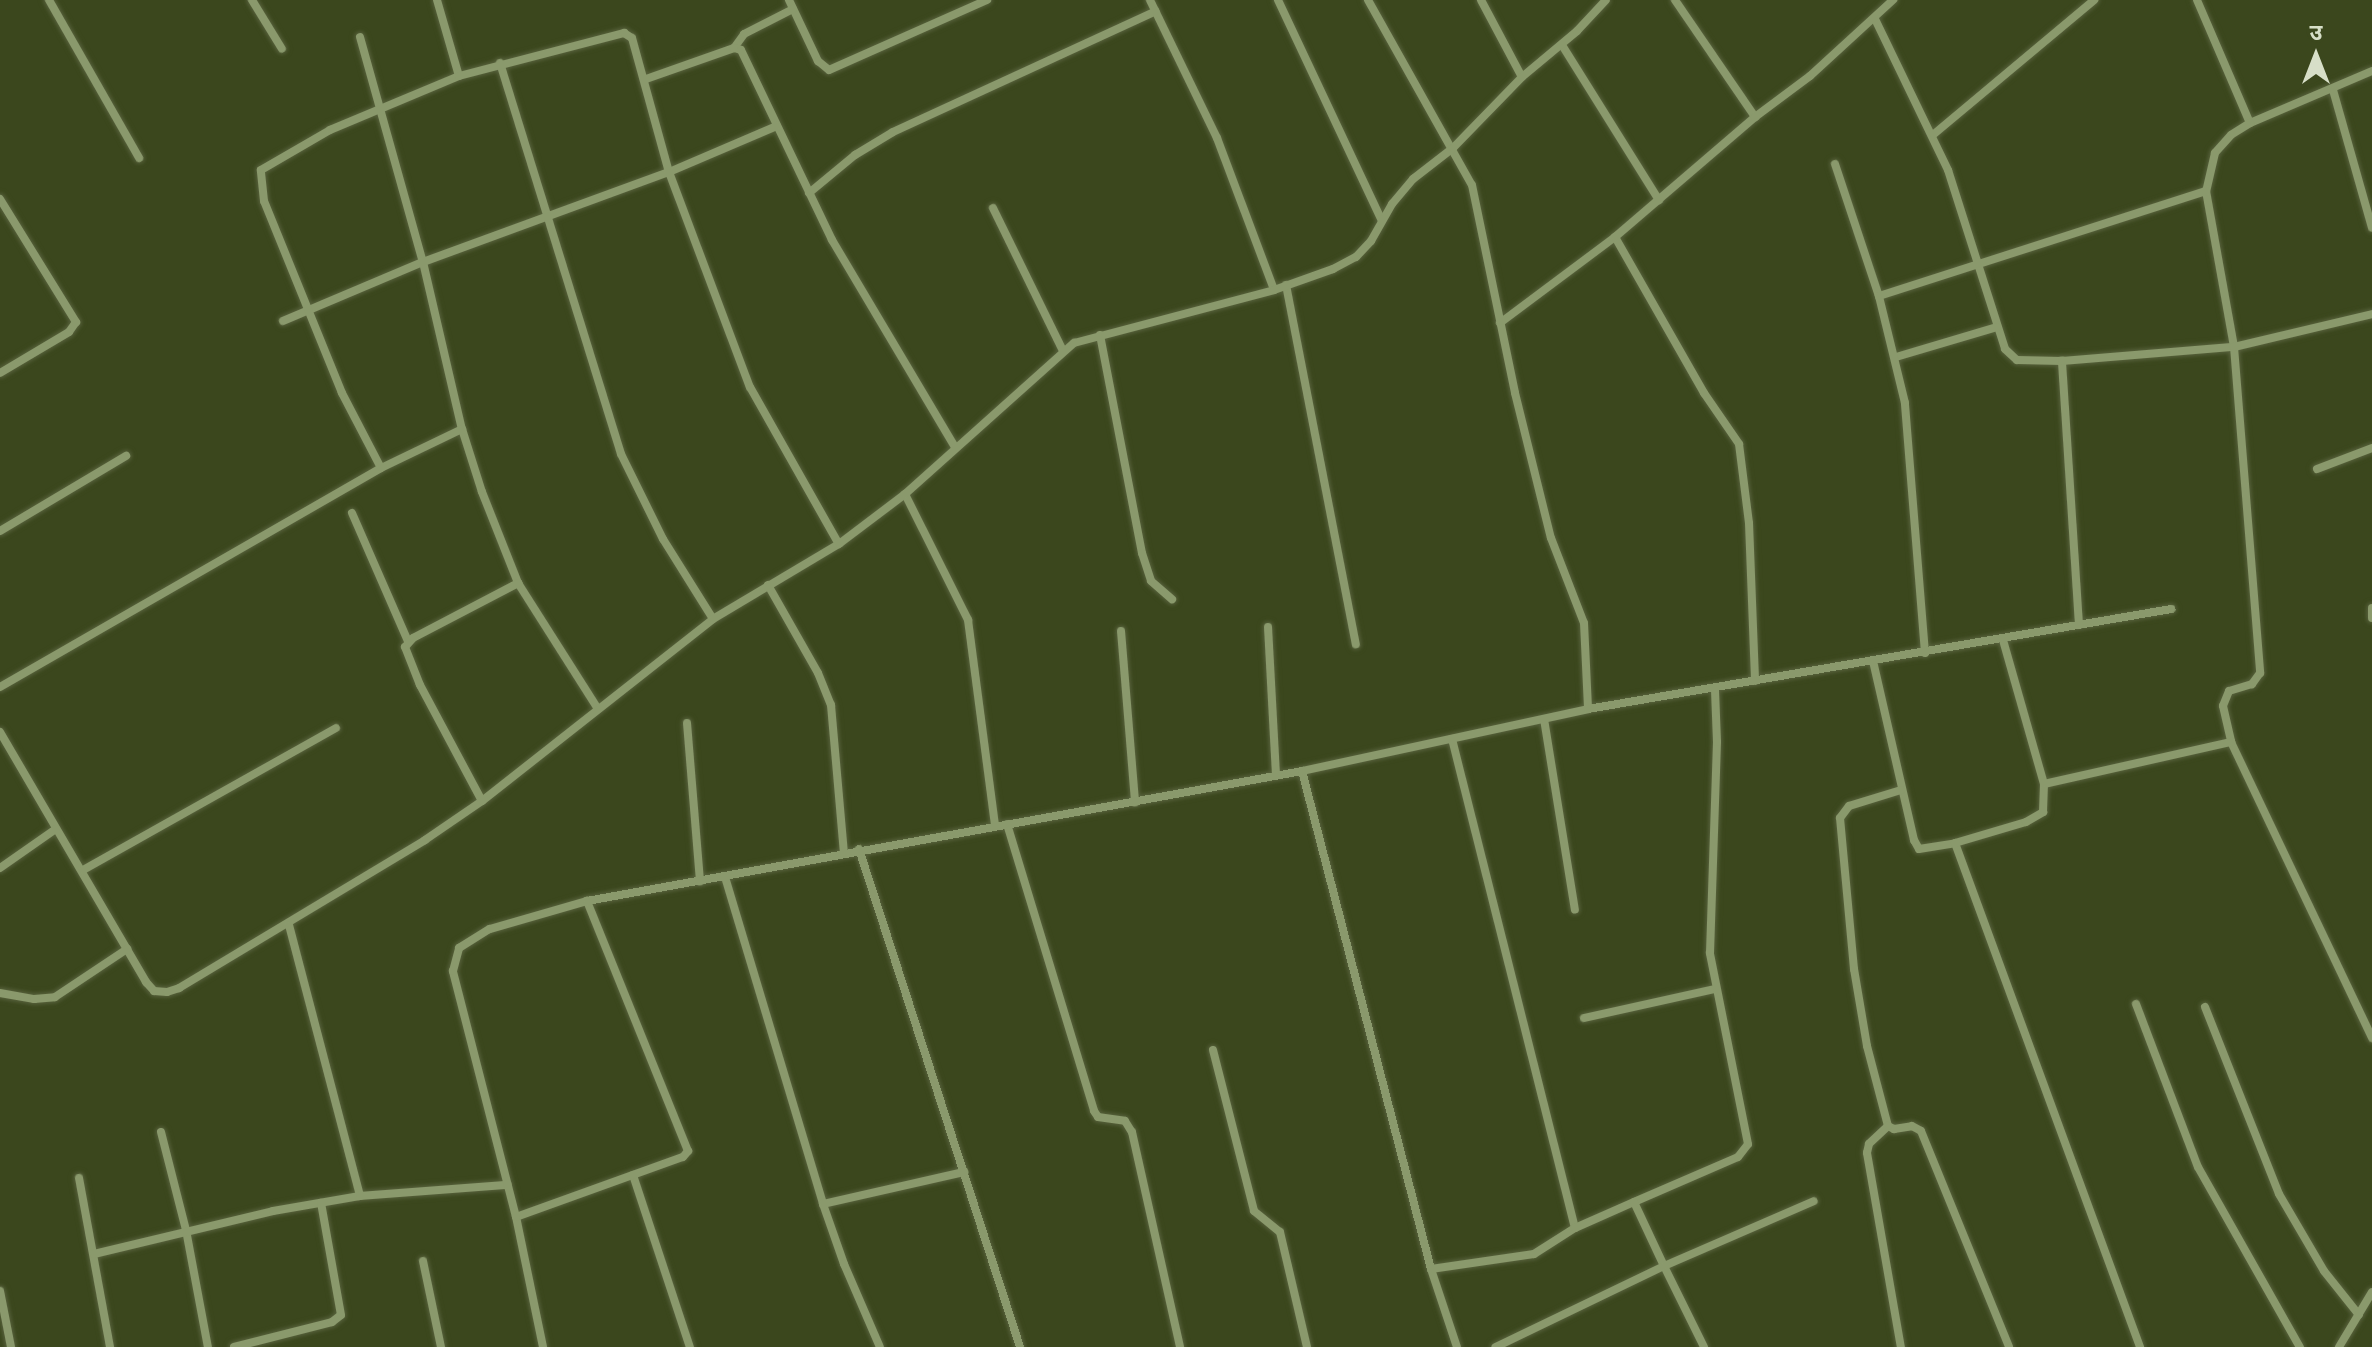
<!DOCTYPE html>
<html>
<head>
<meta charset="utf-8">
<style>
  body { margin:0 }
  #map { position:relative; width:2372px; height:1347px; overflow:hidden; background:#3b471d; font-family:"Archivo Narrow","Noto Sans Devanagari",sans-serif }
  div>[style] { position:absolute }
  .roads { filter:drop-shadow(0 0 2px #58623d) drop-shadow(0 0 2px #58623d) }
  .street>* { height:8px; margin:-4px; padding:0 4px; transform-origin:4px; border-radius:4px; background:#8a996c }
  span { translate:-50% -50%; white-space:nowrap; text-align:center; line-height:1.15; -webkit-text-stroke:8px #3b471d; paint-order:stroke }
  .north { position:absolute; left:2276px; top:16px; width:80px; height:80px; -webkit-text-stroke:6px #3b471d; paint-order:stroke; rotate:0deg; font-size:22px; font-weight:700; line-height:32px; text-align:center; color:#d7dfc8 }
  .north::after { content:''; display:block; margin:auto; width:28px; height:36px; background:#d7dfc8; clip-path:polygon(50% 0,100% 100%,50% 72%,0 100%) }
</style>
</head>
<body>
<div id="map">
  <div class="roads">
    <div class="street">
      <i style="left:49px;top:0;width:182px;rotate:60.3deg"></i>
      <i style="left:252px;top:0;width:57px;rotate:58.5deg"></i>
      <i style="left:437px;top:0;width:79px;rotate:73.9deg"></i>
      <i style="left:789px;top:0;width:68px;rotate:64.6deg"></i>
      <i style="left:818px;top:61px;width:14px;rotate:39deg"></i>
      <i style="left:829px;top:70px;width:173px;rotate:-23.9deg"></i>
      <i style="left:1150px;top:0;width:153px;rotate:64.1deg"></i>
      <i style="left:1217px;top:138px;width:162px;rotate:69.4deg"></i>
      <i style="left:1278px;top:0;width:244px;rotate:64.8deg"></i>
      <i style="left:1368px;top:0;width:212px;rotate:60.7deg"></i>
      <i style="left:1472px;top:185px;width:212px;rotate:78.3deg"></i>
      <i style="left:1515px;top:393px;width:149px;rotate:76.1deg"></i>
      <i style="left:1551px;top:538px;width:91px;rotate:68.8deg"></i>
      <i style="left:1584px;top:623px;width:86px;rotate:87.3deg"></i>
      <i style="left:1481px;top:0;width:87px;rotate:62deg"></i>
      <i style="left:1675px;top:0;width:142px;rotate:55.6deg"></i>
      <i style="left:2197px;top:0;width:134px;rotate:66.7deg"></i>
      <i style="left:2250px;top:123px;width:133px;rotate:-23.1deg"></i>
      <i style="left:1875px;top:19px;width:168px;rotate:64.2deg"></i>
      <i style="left:1948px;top:170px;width:188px;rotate:72.3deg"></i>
      <i style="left:2005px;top:349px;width:16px;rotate:43deg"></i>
      <i style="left:2017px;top:360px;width:45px;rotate:1.3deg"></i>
      <i style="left:360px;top:37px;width:234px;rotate:74.4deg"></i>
      <i style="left:423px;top:262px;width:171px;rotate:76.9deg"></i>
      <i style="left:462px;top:429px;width:66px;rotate:72.4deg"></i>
      <i style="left:482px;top:492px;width:98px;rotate:68.4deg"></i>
      <i style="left:518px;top:583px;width:149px;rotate:57.6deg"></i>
      <i style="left:1562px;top:45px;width:183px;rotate:58deg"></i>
      <i style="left:734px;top:48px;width:17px;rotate:-54deg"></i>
      <i style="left:744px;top:34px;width:55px;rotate:-27deg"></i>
      <i style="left:500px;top:63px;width:409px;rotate:72.8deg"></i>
      <i style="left:621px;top:454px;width:95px;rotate:63.7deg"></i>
      <i style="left:663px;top:539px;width:94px;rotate:58deg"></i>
      <i style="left:646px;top:79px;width:93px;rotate:-19.4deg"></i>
      <i style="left:734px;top:48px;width:7px;rotate:16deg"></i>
      <i style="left:741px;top:50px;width:211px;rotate:64.4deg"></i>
      <i style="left:832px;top:240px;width:241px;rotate:59.3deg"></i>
      <i style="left:2333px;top:90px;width:143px;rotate:74.2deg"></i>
      <i style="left:2250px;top:123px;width:22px;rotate:148deg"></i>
      <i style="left:2231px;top:135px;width:24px;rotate:132deg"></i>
      <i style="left:2215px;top:153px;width:39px;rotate:103deg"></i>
      <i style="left:2206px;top:191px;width:158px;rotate:79.8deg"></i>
      <i style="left:2234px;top:347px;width:327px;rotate:85.4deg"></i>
      <i style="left:2260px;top:673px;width:14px;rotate:126deg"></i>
      <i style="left:2252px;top:684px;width:24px;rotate:163deg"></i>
      <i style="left:2229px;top:691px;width:16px;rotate:112deg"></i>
      <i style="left:2223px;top:706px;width:37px;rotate:77deg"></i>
      <i style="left:2231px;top:742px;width:328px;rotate:64.5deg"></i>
      <i style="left:1934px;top:134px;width:209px;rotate:-39.9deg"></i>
      <i style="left:1835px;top:164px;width:139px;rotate:71.6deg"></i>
      <i style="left:809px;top:193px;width:60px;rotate:-39.6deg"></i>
      <i style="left:855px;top:155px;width:44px;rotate:-31.2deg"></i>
      <i style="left:893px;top:132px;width:289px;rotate:-24.7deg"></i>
      <i style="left:0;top:199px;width:145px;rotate:58.3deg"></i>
      <i style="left:76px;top:322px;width:12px;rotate:125deg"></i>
      <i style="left:69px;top:332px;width:80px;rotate:149.3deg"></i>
      <i style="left:993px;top:208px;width:159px;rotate:63.9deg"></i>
      <i style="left:1615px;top:237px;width:180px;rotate:60.3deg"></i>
      <i style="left:1704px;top:393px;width:62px;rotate:55.5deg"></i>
      <i style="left:1739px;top:444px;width:80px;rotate:82.8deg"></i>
      <i style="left:1749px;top:523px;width:158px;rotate:87.8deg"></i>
      <i style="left:1286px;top:285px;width:366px;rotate:79deg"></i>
      <i style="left:283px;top:321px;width:152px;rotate:-22.9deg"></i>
      <i style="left:423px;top:262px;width:262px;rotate:-20.1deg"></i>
      <i style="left:669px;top:172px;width:117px;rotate:-23.1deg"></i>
      <i style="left:1500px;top:323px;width:144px;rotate:-36.8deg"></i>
      <i style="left:1615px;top:237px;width:184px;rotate:-40.6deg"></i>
      <i style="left:1755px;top:117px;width:69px;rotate:-36.7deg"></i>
      <i style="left:1810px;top:76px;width:113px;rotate:-42.5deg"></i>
      <i style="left:1100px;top:335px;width:222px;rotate:79.1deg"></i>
      <i style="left:1142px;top:553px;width:29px;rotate:72deg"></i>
      <i style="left:1151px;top:581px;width:28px;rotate:41deg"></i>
      <i style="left:1896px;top:357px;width:105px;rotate:-16.5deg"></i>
      <i style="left:381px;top:468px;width:85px;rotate:-117.5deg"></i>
      <i style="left:342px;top:393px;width:207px;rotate:-112.1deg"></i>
      <i style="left:264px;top:201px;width:31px;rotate:-96deg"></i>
      <i style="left:261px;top:170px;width:80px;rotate:-30.1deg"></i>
      <i style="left:330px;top:130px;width:140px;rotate:-22.7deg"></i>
      <i style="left:459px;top:76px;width:171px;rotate:-14.6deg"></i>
      <i style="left:624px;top:33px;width:9px;rotate:32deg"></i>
      <i style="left:632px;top:38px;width:139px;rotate:74.6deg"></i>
      <i style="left:669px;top:172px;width:230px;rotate:69.4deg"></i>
      <i style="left:750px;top:387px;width:180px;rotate:60.5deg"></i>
      <i style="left:2317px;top:469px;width:59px;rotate:-20.9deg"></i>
      <i style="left:905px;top:494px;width:141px;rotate:63.4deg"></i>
      <i style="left:968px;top:620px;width:208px;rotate:82.5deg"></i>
      <i style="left:352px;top:513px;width:140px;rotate:66.4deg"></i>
      <i style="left:0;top:531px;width:147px;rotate:-30.8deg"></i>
      <i style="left:768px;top:585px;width:101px;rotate:60.4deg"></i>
      <i style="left:818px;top:673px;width:35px;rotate:68deg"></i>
      <i style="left:831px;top:705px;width:149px;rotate:85deg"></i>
      <i style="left:2372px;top:608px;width:10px;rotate:90deg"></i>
      <i style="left:2079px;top:625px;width:265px;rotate:-93.7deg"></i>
      <i style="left:2062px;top:361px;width:173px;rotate:-4.7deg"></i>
      <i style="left:2234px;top:347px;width:142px;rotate:-13.4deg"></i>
      <i style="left:1268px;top:627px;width:148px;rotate:86.9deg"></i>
      <i style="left:1121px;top:631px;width:172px;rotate:85.3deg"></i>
      <i style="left:1925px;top:653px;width:251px;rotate:-94.6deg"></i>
      <i style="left:1905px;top:403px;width:110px;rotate:-103.7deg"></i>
      <i style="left:1879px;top:296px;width:343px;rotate:-17.8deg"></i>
      <i style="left:1873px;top:661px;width:184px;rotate:77.1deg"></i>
      <i style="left:1914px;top:840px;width:10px;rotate:61deg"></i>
      <i style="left:1919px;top:849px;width:36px;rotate:-9deg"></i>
      <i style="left:1955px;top:843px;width:537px;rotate:69.84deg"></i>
      <i style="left:0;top:687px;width:439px;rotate:-29.9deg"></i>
      <i style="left:381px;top:468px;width:90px;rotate:-25.7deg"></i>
      <i style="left:1544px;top:719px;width:193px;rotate:80.8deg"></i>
      <i style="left:687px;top:723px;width:159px;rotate:85.3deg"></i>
      <i style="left:0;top:732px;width:290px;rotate:59.7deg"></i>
      <i style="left:146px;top:982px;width:12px;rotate:48deg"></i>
      <i style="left:154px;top:991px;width:13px;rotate:4deg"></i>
      <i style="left:167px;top:992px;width:13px;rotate:-18deg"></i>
      <i style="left:179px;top:988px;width:287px;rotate:-31deg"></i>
      <i style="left:425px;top:840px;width:69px;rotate:-34.4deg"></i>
      <i style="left:482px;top:801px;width:294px;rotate:-38.2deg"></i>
      <i style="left:713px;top:619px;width:147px;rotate:-30.8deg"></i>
      <i style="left:839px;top:544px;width:83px;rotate:-37.1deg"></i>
      <i style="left:905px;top:494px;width:227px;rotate:-41.8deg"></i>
      <i style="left:1074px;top:343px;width:207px;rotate:-14.8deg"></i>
      <i style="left:1274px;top:290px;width:63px;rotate:-19.6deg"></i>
      <i style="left:1333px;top:269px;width:26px;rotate:-28deg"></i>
      <i style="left:1356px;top:257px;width:22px;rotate:-47deg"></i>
      <i style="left:1371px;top:241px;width:43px;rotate:-60.4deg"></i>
      <i style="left:1392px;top:204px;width:33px;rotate:-50deg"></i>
      <i style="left:1413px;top:179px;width:51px;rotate:-37.8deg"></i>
      <i style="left:1453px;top:148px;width:99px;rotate:-45.8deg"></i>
      <i style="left:1522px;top:77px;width:72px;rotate:-39.9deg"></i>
      <i style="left:1577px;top:31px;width:42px;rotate:-46.9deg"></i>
      <i style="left:1452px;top:739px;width:504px;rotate:75.88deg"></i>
      <i style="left:1302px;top:771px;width:514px;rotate:75.48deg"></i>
      <i style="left:1431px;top:1269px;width:82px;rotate:71.6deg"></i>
      <i style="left:2044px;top:784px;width:192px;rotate:-12.7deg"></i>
      <i style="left:1901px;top:790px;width:54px;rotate:162.9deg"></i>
      <i style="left:1849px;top:806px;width:15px;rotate:127deg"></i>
      <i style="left:1840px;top:818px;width:152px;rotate:84.7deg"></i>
      <i style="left:1854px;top:969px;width:78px;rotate:80.4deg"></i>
      <i style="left:1867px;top:1046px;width:83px;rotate:75.3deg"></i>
      <i style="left:1888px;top:1126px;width:7px;rotate:27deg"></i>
      <i style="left:1894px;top:1129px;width:18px;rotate:-9deg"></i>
      <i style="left:1912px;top:1126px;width:10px;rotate:29deg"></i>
      <i style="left:1921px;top:1131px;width:233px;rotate:67.8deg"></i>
      <i style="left:482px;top:801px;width:132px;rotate:-118.1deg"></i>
      <i style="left:420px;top:685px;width:41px;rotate:-111.5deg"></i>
      <i style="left:405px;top:647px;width:12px;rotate:-48deg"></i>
      <i style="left:413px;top:638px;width:119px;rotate:-27.6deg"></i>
      <i style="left:1007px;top:824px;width:300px;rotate:73.1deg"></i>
      <i style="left:1094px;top:1111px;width:7px;rotate:56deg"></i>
      <i style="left:1098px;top:1117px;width:27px;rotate:8deg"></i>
      <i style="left:1125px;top:1121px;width:13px;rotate:58deg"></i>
      <i style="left:1132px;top:1132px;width:220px;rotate:77.4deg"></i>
      <i style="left:1955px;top:843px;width:74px;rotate:-16.5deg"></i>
      <i style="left:2026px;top:822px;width:20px;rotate:-30deg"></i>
      <i style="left:2043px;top:812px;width:28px;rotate:-88deg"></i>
      <i style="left:2044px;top:784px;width:150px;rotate:-105.9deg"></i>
      <i style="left:859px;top:849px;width:523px;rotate:72.08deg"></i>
      <i style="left:0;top:868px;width:68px;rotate:-34.9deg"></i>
      <i style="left:83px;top:870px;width:290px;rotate:-29.3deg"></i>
      <i style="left:725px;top:877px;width:341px;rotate:73.3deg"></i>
      <i style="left:823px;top:1204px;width:64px;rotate:70.7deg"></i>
      <i style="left:844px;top:1264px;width:90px;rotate:66.6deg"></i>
      <i style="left:289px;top:925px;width:280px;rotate:75.3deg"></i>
      <i style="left:0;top:993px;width:35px;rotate:10deg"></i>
      <i style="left:34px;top:999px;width:21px;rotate:-5deg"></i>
      <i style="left:55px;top:997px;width:87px;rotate:-33.7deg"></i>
      <i style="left:2136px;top:1004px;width:174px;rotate:69.2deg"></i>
      <i style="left:2198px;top:1167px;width:207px;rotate:60.5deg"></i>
      <i style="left:2205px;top:1007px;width:201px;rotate:68.4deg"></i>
      <i style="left:2279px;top:1194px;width:89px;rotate:59.7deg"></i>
      <i style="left:2324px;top:1271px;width:56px;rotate:51.5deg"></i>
      <i style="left:1584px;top:1018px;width:134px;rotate:-12.5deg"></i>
      <i style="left:1213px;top:1050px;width:166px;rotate:75.7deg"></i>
      <i style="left:1254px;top:1211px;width:33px;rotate:39deg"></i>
      <i style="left:1280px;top:1232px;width:118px;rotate:76.8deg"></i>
      <i style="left:1888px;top:1126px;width:26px;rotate:137deg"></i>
      <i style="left:1869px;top:1144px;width:9px;rotate:103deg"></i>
      <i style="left:1867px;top:1153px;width:197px;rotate:80.1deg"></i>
      <i style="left:161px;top:1132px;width:101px;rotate:75.7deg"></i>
      <i style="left:186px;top:1230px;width:119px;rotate:79.4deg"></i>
      <i style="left:633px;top:1175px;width:181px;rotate:71.7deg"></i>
      <i style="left:79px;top:1178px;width:172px;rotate:79.6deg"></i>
      <i style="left:1634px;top:1202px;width:113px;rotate:-23.4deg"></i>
      <i style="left:1738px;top:1157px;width:16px;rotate:-52deg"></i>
      <i style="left:1748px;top:1144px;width:195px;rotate:-101.3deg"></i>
      <i style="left:1710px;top:953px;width:211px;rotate:-88.1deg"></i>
      <i style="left:1717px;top:742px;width:53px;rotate:-92.2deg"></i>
      <i style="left:823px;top:1204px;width:145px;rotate:-12.8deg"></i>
      <i style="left:516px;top:1217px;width:177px;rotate:-19.8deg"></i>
      <i style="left:683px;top:1157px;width:8px;rotate:-50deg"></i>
      <i style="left:688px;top:1151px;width:270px;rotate:-112deg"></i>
      <i style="left:94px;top:1254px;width:184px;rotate:-13.5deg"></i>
      <i style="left:273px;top:1211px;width:88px;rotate:-9.8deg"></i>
      <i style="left:360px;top:1196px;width:148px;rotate:-4.3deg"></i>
      <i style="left:423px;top:1261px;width:88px;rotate:78.2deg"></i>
      <i style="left:1431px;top:1269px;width:104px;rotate:-8.3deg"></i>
      <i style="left:1534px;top:1254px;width:49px;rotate:-32.4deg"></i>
      <i style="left:1575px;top:1228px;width:64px;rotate:-23.8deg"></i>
      <i style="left:1634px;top:1202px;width:71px;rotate:64.9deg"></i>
      <i style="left:1664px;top:1266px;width:187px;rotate:154.3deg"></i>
      <i style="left:0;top:1291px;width:57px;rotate:78.9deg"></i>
      <i style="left:234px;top:1347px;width:101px;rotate:-14.3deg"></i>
      <i style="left:332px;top:1322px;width:11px;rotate:-38deg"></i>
      <i style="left:341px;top:1315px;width:114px;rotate:-100.1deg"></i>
      <i style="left:543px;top:1347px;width:133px;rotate:-101.7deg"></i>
      <i style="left:516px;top:1217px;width:254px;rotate:-104.4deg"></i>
      <i style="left:453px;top:971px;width:24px;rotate:-75deg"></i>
      <i style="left:459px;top:948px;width:36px;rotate:-32deg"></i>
      <i style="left:490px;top:929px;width:101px;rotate:-16.1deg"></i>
      <i style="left:587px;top:901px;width:727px;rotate:-10.3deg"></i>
      <i style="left:1302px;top:771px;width:293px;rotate:-12.2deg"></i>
      <i style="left:1588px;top:709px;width:592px;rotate:-9.73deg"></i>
      <i style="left:1704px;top:1347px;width:90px;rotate:-116.3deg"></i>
      <i style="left:1664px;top:1266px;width:163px;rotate:-23.4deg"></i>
      <i style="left:2339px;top:1347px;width:64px;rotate:-59deg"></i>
    </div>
  </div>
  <div class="north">उ</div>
</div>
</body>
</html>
